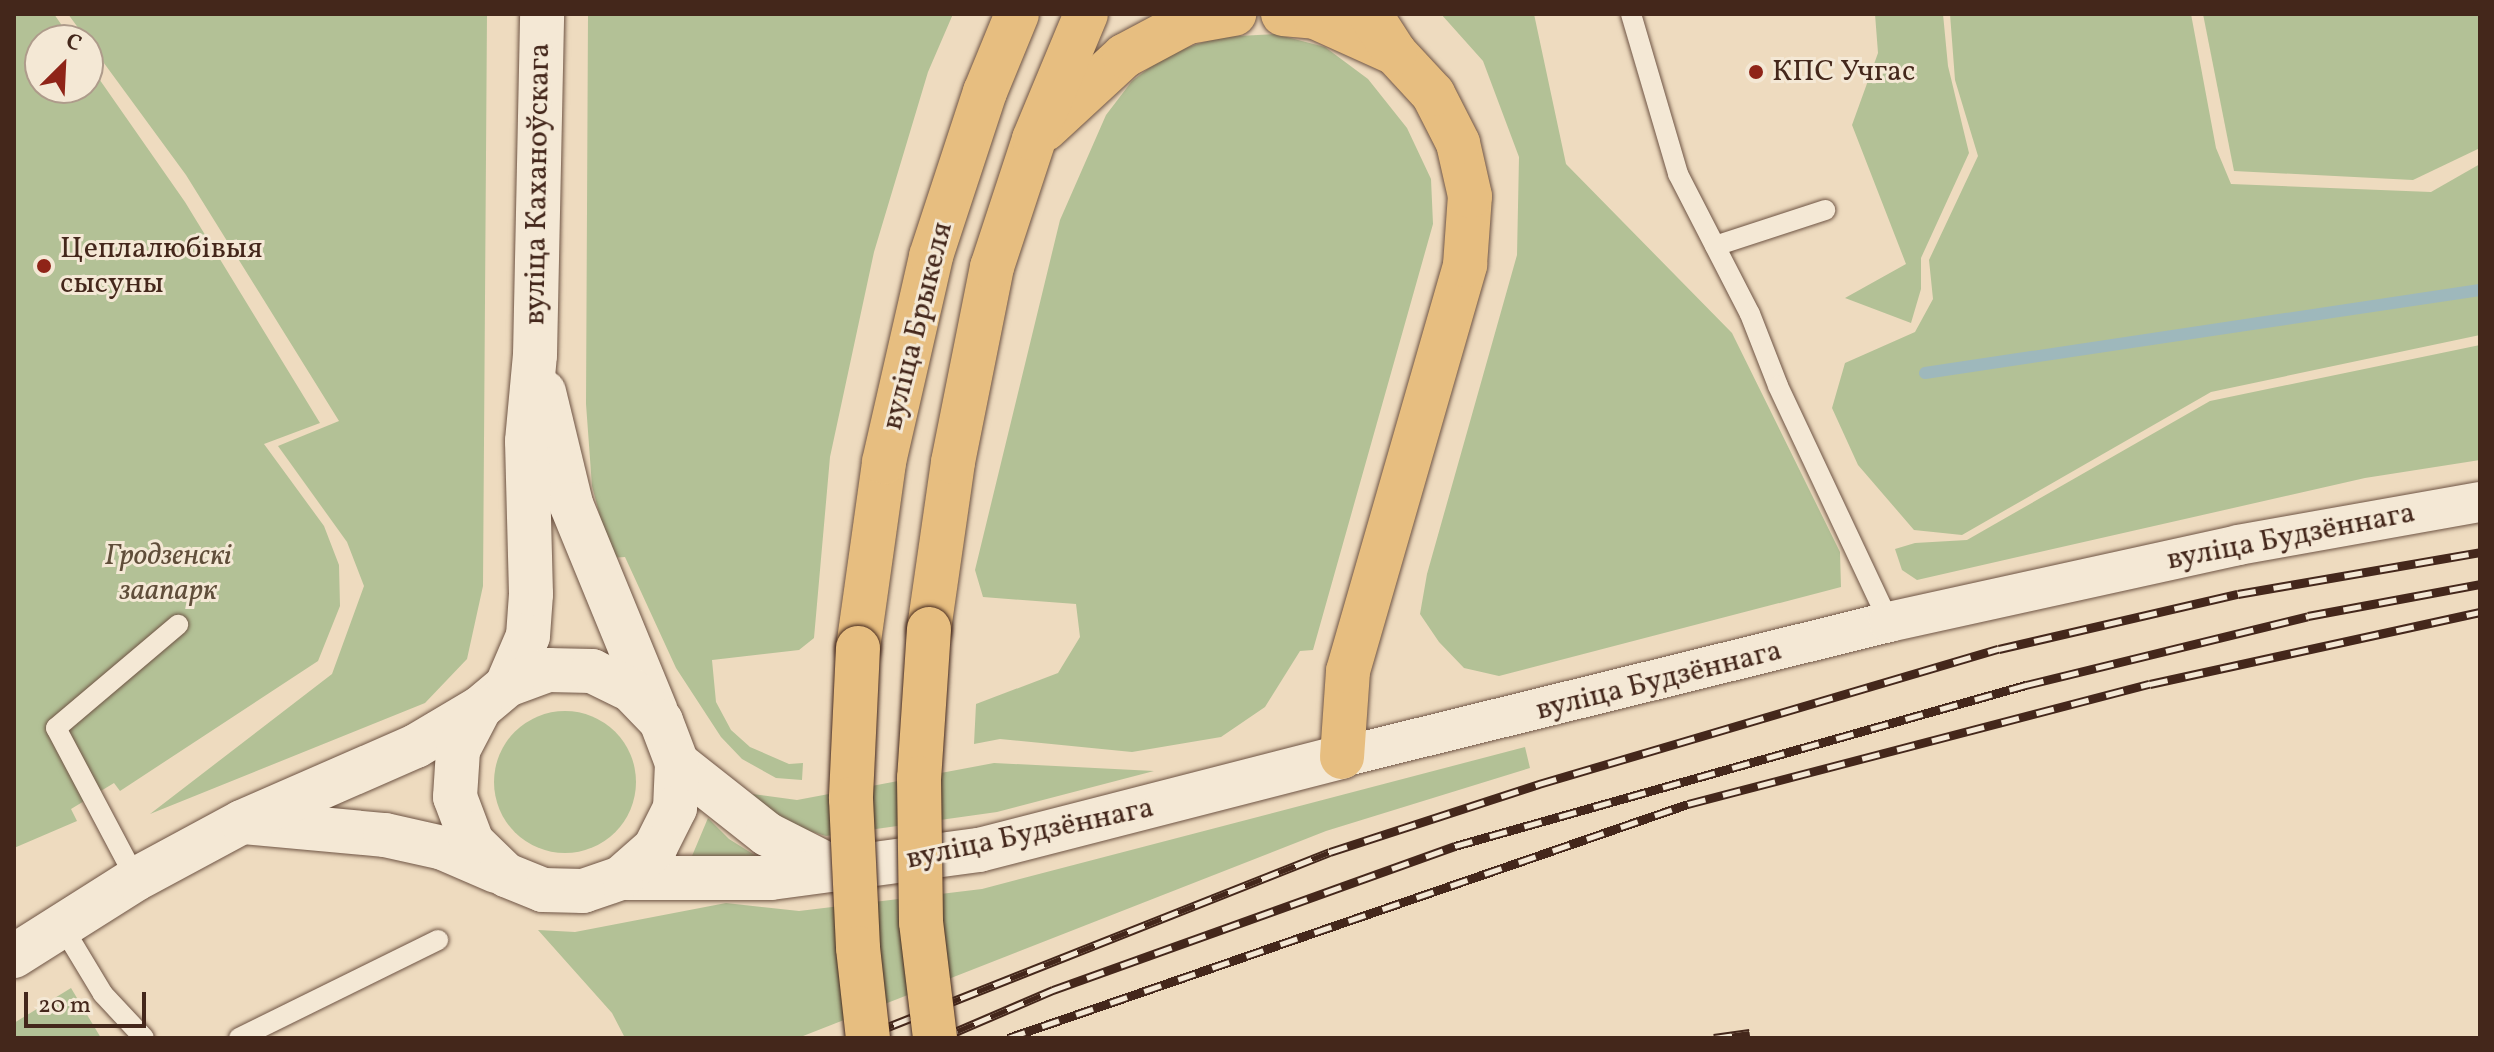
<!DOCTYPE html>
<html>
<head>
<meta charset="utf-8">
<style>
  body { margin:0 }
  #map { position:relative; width:2494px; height:1052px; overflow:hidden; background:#eedbbf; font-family:Vollkorn,serif }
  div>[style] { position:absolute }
  .green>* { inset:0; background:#b3c196 }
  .round { border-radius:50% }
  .stream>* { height:12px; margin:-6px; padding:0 6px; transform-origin:6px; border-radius:6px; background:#9eb8bc }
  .roads { filter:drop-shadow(0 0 2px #6e5444) drop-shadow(0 0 2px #6e5444) }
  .service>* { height:20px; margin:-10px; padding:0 10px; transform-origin:10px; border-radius:10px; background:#f4e8d5 }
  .minor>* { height:40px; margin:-20px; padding:0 20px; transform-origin:20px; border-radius:20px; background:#f4e8d5 }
  .tertiary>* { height:44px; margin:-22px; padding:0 22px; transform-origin:22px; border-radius:22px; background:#f4e8d5 }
  .primary>* { height:44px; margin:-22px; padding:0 22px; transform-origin:22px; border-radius:22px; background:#e7be80 }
  .rail>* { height:9px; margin-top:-4.5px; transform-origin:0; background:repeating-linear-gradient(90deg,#f4e8d5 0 18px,#44271b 0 36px); box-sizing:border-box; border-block:2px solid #44271b }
  .bridges { filter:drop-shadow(0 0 2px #44271b) drop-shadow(0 0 2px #44271b) }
  .primary-bridge>* { height:44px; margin:-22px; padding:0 22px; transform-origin:22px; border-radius:22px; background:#e7be80 }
  .dots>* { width:22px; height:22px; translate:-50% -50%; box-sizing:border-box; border:4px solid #f4e8d5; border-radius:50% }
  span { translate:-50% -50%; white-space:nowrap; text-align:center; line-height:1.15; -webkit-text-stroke:6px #f4e8d5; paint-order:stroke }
  .poi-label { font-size:30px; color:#44271b }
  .left { translate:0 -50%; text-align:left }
  .street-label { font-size:30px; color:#44271b }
  .park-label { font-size:30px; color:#604e3a; font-style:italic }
  .frame { position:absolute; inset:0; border:16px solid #44271b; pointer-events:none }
  .north { position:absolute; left:24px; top:24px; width:80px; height:80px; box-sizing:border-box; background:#f4e8d5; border:2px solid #ae9b8b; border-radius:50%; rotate:24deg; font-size:22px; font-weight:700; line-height:32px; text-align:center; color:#44271b }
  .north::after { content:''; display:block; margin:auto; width:28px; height:36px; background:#8f2418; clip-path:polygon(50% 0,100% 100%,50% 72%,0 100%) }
  .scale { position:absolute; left:24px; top:992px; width:122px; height:36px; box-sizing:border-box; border:4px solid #44271b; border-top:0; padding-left:10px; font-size:24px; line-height:28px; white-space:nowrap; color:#44271b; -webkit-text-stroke:6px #f4e8d5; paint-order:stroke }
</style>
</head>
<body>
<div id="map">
  <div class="green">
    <i style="clip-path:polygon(14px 14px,54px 14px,72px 40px,40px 40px,40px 88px,88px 88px,88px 63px,185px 202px,320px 423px,264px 444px,324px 526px,339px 565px,340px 606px,318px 661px,120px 791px,114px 783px,71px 809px,77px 821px,14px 848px)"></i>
    <i style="clip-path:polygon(68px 14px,487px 14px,483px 586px,467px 659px,425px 703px,150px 814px,332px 674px,364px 586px,347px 542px,278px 446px,339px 421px,186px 175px)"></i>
    <i style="clip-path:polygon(588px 14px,953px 14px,928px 72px,874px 252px,830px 457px,814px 638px,799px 650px,712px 660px,716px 702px,731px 730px,750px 747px,789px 764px,803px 763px,802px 780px,776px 778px,742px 759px,721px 737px,676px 668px,625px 557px,611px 558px,592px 486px,586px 404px)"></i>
    <i style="clip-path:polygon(1441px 14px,1534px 14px,1566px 164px,1732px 333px,1840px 552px,1841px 587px,1499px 676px,1464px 668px,1439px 642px,1420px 614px,1427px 574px,1517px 255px,1519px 157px,1483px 61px)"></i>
    <i style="clip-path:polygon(1875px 14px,1943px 14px,1948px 66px,1969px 153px,1921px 258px,1921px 289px,1911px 323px,1845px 298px,1906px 264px,1852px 125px,1878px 53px)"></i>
    <i style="clip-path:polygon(1950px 14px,2191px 14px,2216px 148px,2231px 184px,2431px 192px,2480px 164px,2480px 335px,2211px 392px,1962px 535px,1914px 530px,1858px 465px,1832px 408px,1845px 363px,1915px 332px,1933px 299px,1929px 260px,1978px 156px,1955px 80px)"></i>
    <i style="clip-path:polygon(2203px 14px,2480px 14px,2480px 148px,2413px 180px,2234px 171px)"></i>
    <i style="clip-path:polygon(1275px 34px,1325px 47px,1368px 79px,1407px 128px,1431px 179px,1433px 224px,1313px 650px,1300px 651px,1265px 707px,1221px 737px,1132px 752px,1000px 739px,974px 744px,976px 704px,1058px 673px,1080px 637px,1076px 604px,983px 597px,975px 570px,1060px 220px,1106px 115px,1132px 81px,1169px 53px,1220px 37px)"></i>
    <i style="clip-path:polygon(2480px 345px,2480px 460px,2365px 478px,1917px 580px,1902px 570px,1895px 549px,1915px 543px,1967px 540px,2210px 401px)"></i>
    <i class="round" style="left:494px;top:711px;width:142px;height:142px"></i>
    <i style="clip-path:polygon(1525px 747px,1530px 768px,1326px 831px,798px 1038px,625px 1038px,612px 1013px,538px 930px,575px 932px,726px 903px,799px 911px,982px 889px)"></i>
    <i style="clip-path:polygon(994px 763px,1154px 771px,997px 812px,826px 836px,786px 824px,752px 794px,797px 800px)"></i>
    <i style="clip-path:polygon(708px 818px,729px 839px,764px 861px,692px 856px)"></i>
    <i style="clip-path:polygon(71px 988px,101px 1038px,14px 1038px,14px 1023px)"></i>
  </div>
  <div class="stream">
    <i style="left:1925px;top:373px;width:561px;rotate:-8.51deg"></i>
  </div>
  <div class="roads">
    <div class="service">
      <i style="left:1631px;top:14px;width:167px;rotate:73.6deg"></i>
      <i style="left:1678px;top:174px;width:157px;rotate:62.8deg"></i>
      <i style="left:1750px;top:314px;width:77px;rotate:68.7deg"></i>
      <i style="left:1778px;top:386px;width:261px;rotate:64.8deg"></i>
      <i style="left:1715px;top:246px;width:116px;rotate:-18.1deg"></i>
      <i style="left:136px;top:879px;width:171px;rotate:-117.9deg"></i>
      <i style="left:56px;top:728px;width:160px;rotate:-40.2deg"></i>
      <i style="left:62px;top:926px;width:79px;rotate:58.9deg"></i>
      <i style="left:103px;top:994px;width:60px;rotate:47deg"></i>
      <i style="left:239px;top:1038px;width:222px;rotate:-26.2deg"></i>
    </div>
    <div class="minor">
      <i style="left:1342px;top:757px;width:563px;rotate:-13.86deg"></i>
      <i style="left:1889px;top:622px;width:357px;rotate:-12.4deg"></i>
      <i style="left:2238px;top:545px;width:246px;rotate:-10.1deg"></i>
    </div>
    <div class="tertiary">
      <i style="left:544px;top:392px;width:115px;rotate:76.4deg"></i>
      <i style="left:571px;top:504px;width:224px;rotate:67.7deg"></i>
      <i style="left:507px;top:685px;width:53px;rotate:-66.8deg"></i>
      <i style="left:528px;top:636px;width:42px;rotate:-85.9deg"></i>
      <i style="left:531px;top:594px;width:153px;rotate:-91.5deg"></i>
      <i style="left:527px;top:441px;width:86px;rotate:-84.7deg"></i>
      <i style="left:535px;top:355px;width:341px;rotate:-88.8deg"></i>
      <i style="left:677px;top:763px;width:115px;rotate:38.3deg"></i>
      <i style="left:767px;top:834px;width:84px;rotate:26.9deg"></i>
      <i style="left:244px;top:822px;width:142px;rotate:5.3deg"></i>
      <i style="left:385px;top:835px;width:59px;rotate:12.6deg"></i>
      <i style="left:443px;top:848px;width:58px;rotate:23.5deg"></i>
      <i style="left:621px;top:878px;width:150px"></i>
      <i style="left:771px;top:878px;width:210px;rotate:-7.7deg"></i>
      <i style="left:979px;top:850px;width:375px;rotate:-14.4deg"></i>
      <i style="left:14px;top:956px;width:144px;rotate:-32.3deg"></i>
      <i style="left:136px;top:879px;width:120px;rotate:-28.3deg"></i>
      <i style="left:242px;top:822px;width:190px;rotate:-23.6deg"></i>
      <i style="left:416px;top:746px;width:74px;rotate:-30.7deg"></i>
      <i style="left:480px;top:708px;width:35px;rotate:-40deg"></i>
      <i style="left:507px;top:685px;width:44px;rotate:-20.1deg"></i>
      <i style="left:548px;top:670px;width:44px;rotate:1.3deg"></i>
      <i style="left:592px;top:671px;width:43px;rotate:26deg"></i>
      <i style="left:631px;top:690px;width:43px;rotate:45.9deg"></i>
      <i style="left:661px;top:721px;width:45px;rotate:69.1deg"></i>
      <i style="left:677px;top:763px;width:45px;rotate:92.5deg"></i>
      <i style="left:675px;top:808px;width:45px;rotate:116.6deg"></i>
      <i style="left:655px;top:848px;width:45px;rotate:138.6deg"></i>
      <i style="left:621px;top:878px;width:40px;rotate:161.1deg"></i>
      <i style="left:583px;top:891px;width:40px;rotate:-178.6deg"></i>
      <i style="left:543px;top:890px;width:40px;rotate:-158deg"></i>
      <i style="left:506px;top:875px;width:47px;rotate:-135.9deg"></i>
      <i style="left:472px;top:842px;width:48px;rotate:-110.7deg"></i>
      <i style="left:455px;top:797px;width:47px;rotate:-86.3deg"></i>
      <i style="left:458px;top:750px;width:47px;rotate:-62.4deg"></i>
    </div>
    <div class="primary">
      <i style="left:1283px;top:14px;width:32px;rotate:5deg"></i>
      <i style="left:1315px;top:17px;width:88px;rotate:24.2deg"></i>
      <i style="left:1045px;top:129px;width:108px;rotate:-42.7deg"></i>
      <i style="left:1124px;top:56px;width:72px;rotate:-28deg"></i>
      <i style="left:1188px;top:22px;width:47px;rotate:-9.9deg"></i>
      <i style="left:929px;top:629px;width:169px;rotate:-81.8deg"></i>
      <i style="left:953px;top:462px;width:199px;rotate:-78.7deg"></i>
      <i style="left:992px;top:267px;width:135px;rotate:-71.8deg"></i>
      <i style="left:1034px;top:139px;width:135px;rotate:-67.4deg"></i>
      <i style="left:858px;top:648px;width:188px;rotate:-82deg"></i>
      <i style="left:884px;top:462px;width:211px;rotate:-77.1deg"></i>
      <i style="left:931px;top:256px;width:173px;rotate:-71.8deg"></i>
      <i style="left:985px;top:92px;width:84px;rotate:-67.7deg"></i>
      <i style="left:1342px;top:757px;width:86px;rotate:-86deg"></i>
      <i style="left:1348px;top:671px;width:423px;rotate:-73.9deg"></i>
      <i style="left:1465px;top:265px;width:69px;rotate:-85.9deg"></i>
      <i style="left:1470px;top:196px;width:54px;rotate:-102.8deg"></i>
      <i style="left:1458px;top:143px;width:55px;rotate:-117deg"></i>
      <i style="left:1433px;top:94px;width:56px;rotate:-132.8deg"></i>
      <i style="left:1395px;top:53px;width:46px;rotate:-122.7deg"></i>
    </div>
  </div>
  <div class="rail">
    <i style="left:860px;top:1038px;width:505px;rotate:-21.59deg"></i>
    <i style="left:1330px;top:852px;width:220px;rotate:-18deg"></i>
    <i style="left:1539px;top:784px;width:479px;rotate:-16.4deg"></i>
    <i style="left:1999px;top:649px;width:245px;rotate:-13deg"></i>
    <i style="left:2238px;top:594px;width:246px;rotate:-9.8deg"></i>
    <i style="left:941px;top:1038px;width:122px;rotate:-23.2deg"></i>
    <i style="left:1053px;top:990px;width:427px;rotate:-19.7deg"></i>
    <i style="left:1455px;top:846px;width:593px;rotate:-15.75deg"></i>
    <i style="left:2026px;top:685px;width:290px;rotate:-13.7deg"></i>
    <i style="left:2308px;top:616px;width:175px;rotate:-10.5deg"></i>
    <i style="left:1008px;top:1038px;width:719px;rotate:-18.99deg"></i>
    <i style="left:1688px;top:804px;width:477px;rotate:-14.6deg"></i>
    <i style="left:2150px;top:684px;width:338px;rotate:-12.3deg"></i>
    <i style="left:1714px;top:1038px;width:36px;rotate:-8deg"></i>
  </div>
  <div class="bridges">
    <div class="primary-bridge">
      <i style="left:929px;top:629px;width:149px;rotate:93.8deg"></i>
      <i style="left:919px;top:778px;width:144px;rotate:89.2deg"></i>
      <i style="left:921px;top:922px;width:117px;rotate:83.1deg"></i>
      <i style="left:858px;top:648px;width:151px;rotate:92.7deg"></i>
      <i style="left:851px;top:799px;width:149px;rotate:87.3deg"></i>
      <i style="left:858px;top:948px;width:91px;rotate:83.7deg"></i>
    </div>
  </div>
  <div class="dots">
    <i style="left:1756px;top:72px;background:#8f2418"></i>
    <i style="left:44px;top:266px;background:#8f2418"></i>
  </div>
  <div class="poi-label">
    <span class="left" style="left:1772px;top:72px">КПС Учгас</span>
    <span class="left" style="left:60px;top:266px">Цеплалюбівыя<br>сысуны</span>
  </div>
  <div class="street-label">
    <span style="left:538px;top:184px;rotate:-89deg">вуліца Каханоўскага</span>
    <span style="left:918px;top:326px;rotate:-76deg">вуліца Брыкеля</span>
    <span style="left:2291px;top:537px;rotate:-11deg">вуліца Будзённага</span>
    <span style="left:1659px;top:681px;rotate:-14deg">вуліца Будзённага</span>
    <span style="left:1030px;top:834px;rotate:-12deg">вуліца Будзённага</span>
  </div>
  <div class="park-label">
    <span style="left:168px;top:573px">Гродзенскі<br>заапарк</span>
  </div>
  <div class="frame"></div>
  <div class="north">С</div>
  <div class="scale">20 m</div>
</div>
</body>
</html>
